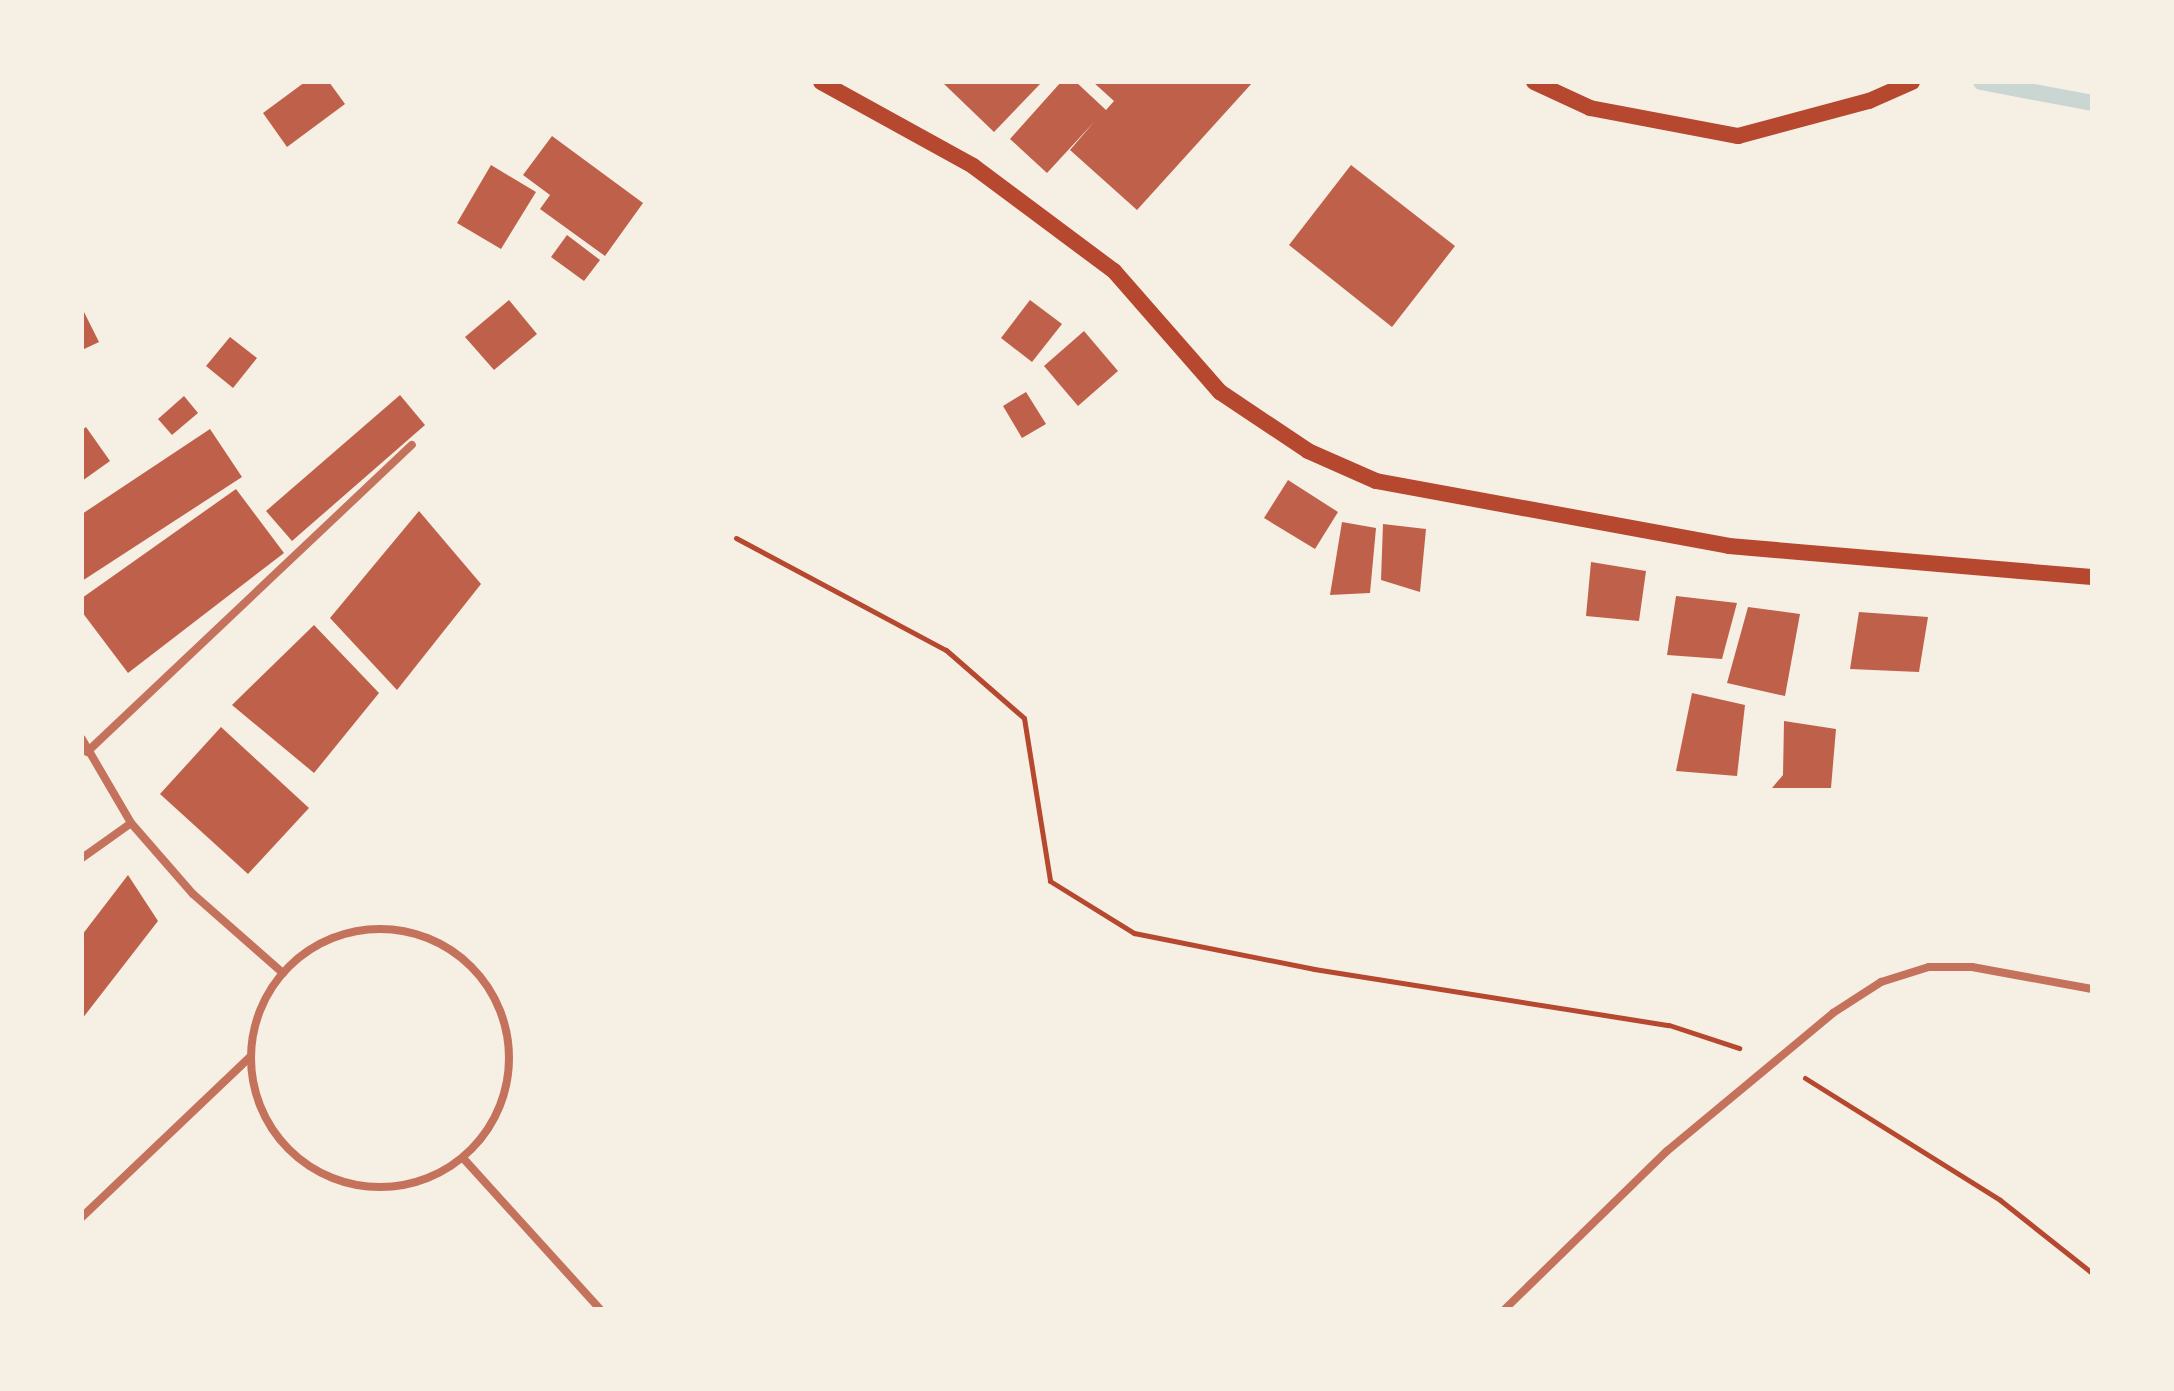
<!DOCTYPE html>
<html>
<head>
<meta charset="utf-8">
<style>
  body { margin:0 }
  #map { position:relative; width:2174px; height:1391px; overflow:hidden; background:#f6efe4; font-family:Mulish,sans-serif }
  div>[style] { position:absolute }
  .stream>* { height:16px; margin:-8px; padding:0 8px; transform-origin:8px; border-radius:8px; background:#c9d6d2 }
  .building>* { inset:0; background:#bf614a }
  .path>* { height:5px; margin:-2.5px; padding:0 2.5px; transform-origin:2.5px; border-radius:2.5px; background:#b5482f }
  .minor>* { height:8px; margin:-4px; padding:0 4px; transform-origin:4px; border-radius:4px; background:#c5725c }
  .minor>.ring { margin:-4px; padding:0; box-sizing:content-box; background:none; border:8px solid #c5725c; border-radius:50% }
  .secondary>* { height:16px; margin:-8px; padding:0 8px; transform-origin:8px; border-radius:8px; background:#b5482f }
  span { translate:-50% -50%; white-space:nowrap; text-align:center; line-height:1.15; -webkit-text-stroke:8px #f6efe4; paint-order:stroke }
  .frame { position:absolute; inset:0; border:84px solid #f6efe4; pointer-events:none }
</style>
</head>
<body>
<div id="map">
  <div class="stream">
    <i style="left:1981px;top:82px;width:113px;rotate:10.7deg"></i>
  </div>
  <div class="building">
    <i style="clip-path:polygon(305px 82px,329px 82px,345px 104px,287px 147px,263px 113px)"></i>
    <i style="clip-path:polygon(942px 82px,1042px 82px,994px 132px)"></i>
    <i style="clip-path:polygon(1061px 82px,1076px 82px,1106px 110px,1114px 101px,1093px 82px,1253px 82px,1137px 210px,1070px 150px,1094px 122px,1047px 173px,1010px 139px)"></i>
    <i style="clip-path:polygon(552px 136px,643px 203px,605px 256px,540px 209px,550px 195px,523px 175px)"></i>
    <i style="clip-path:polygon(491px 165px,536px 192px,501px 249px,457px 223px)"></i>
    <i style="clip-path:polygon(1351px 165px,1455px 246px,1392px 327px,1289px 245px)"></i>
    <i style="clip-path:polygon(567px 235px,600px 260px,584px 281px,551px 257px)"></i>
    <i style="clip-path:polygon(509px 300px,537px 334px,494px 370px,465px 337px)"></i>
    <i style="clip-path:polygon(1030px 300px,1062px 324px,1032px 362px,1001px 338px)"></i>
    <i style="clip-path:polygon(82px 308px,99px 342px,82px 350px)"></i>
    <i style="clip-path:polygon(1084px 331px,1118px 371px,1078px 406px,1044px 366px)"></i>
    <i style="clip-path:polygon(230px 337px,257px 358px,233px 388px,206px 366px)"></i>
    <i style="clip-path:polygon(1026px 392px,1046px 424px,1022px 438px,1003px 406px)"></i>
    <i style="clip-path:polygon(400px 395px,425px 425px,292px 541px,266px 511px)"></i>
    <i style="clip-path:polygon(184px 396px,198px 413px,172px 435px,158px 419px)"></i>
    <i style="clip-path:polygon(86px 427px,110px 461px,82px 481px,82px 430px)"></i>
    <i style="clip-path:polygon(210px 429px,242px 477px,82px 581px,82px 514px)"></i>
    <i style="clip-path:polygon(1288px 480px,1338px 512px,1315px 549px,1264px 518px)"></i>
    <i style="clip-path:polygon(236px 489px,284px 553px,128px 673px,82px 612px,82px 598px)"></i>
    <i style="clip-path:polygon(419px 511px,481px 584px,397px 690px,330px 618px)"></i>
    <i style="clip-path:polygon(1342px 522px,1376px 528px,1370px 593px,1330px 595px)"></i>
    <i style="clip-path:polygon(1383px 524px,1426px 529px,1420px 592px,1381px 580px)"></i>
    <i style="clip-path:polygon(1591px 562px,1646px 571px,1639px 621px,1586px 616px)"></i>
    <i style="clip-path:polygon(1676px 596px,1737px 603px,1722px 659px,1667px 655px)"></i>
    <i style="clip-path:polygon(1748px 607px,1800px 614px,1785px 696px,1727px 683px)"></i>
    <i style="clip-path:polygon(1859px 612px,1928px 617px,1919px 672px,1850px 669px)"></i>
    <i style="clip-path:polygon(314px 625px,379px 693px,314px 773px,232px 705px)"></i>
    <i style="clip-path:polygon(1692px 693px,1745px 705px,1737px 776px,1676px 771px)"></i>
    <i style="clip-path:polygon(1784px 721px,1836px 729px,1831px 788px,1772px 788px,1783px 775px)"></i>
    <i style="clip-path:polygon(221px 727px,309px 808px,248px 874px,160px 794px)"></i>
    <i style="clip-path:polygon(128px 875px,158px 921px,82px 1019px,82px 935px)"></i>
  </div>
  <div class="path">
    <i style="left:736px;top:538px;width:238px;rotate:28.1deg"></i>
    <i style="left:946px;top:650px;width:103px;rotate:41.1deg"></i>
    <i style="left:1024px;top:718px;width:165px;rotate:80.9deg"></i>
    <i style="left:1050px;top:881px;width:99px;rotate:31.8deg"></i>
    <i style="left:1134px;top:933px;width:184px;rotate:11.3deg"></i>
    <i style="left:1314px;top:969px;width:359px;rotate:9deg"></i>
    <i style="left:1669px;top:1025px;width:74px;rotate:18.2deg"></i>
    <i style="left:1805px;top:1078px;width:230px;rotate:32deg"></i>
    <i style="left:2000px;top:1200px;width:117px;rotate:38.4deg"></i>
  </div>
  <div class="minor">
    <i style="left:82px;top:739px;width:97px;rotate:59.7deg"></i>
    <i style="left:131px;top:823px;width:94px;rotate:48.9deg"></i>
    <i style="left:193px;top:894px;width:120px;rotate:41.3deg"></i>
    <i style="left:87px;top:752px;width:447px;rotate:-43.4deg"></i>
    <i style="left:82px;top:858px;width:60px;rotate:-35.5deg"></i>
    <i class="ring" style="left:251px;top:929px;width:250px;height:250px"></i>
    <i style="left:463px;top:1158px;width:204px;rotate:47.8deg"></i>
    <i style="left:82px;top:1217px;width:232px;rotate:-43.6deg"></i>
    <i style="left:1505px;top:1309px;width:226px;rotate:-44.3deg"></i>
    <i style="left:1667px;top:1151px;width:216px;rotate:-39.7deg"></i>
    <i style="left:1833px;top:1013px;width:57px;rotate:-32.9deg"></i>
    <i style="left:1881px;top:982px;width:50px;rotate:-17.4deg"></i>
    <i style="left:1929px;top:967px;width:43px"></i>
    <i style="left:1972px;top:967px;width:122px;rotate:10.4deg"></i>
  </div>
  <div class="secondary">
    <i style="left:821px;top:82px;width:174px;rotate:28.9deg"></i>
    <i style="left:973px;top:166px;width:176px;rotate:36.7deg"></i>
    <i style="left:1114px;top:271px;width:161px;rotate:48.8deg"></i>
    <i style="left:1220px;top:392px;width:106px;rotate:33.8deg"></i>
    <i style="left:1308px;top:451px;width:74px;rotate:23.8deg"></i>
    <i style="left:1376px;top:481px;width:359px;rotate:10.4deg"></i>
    <i style="left:1729px;top:546px;width:364px;rotate:4.9deg"></i>
    <i style="left:1534px;top:82px;width:62px;rotate:24.9deg"></i>
    <i style="left:1590px;top:108px;width:151px;rotate:10.7deg"></i>
    <i style="left:1738px;top:136px;width:136px;rotate:-15deg"></i>
    <i style="left:1869px;top:101px;width:47px;rotate:-23.8deg"></i>
  </div>
  <div class="frame"></div>
</div>
</body>
</html>
